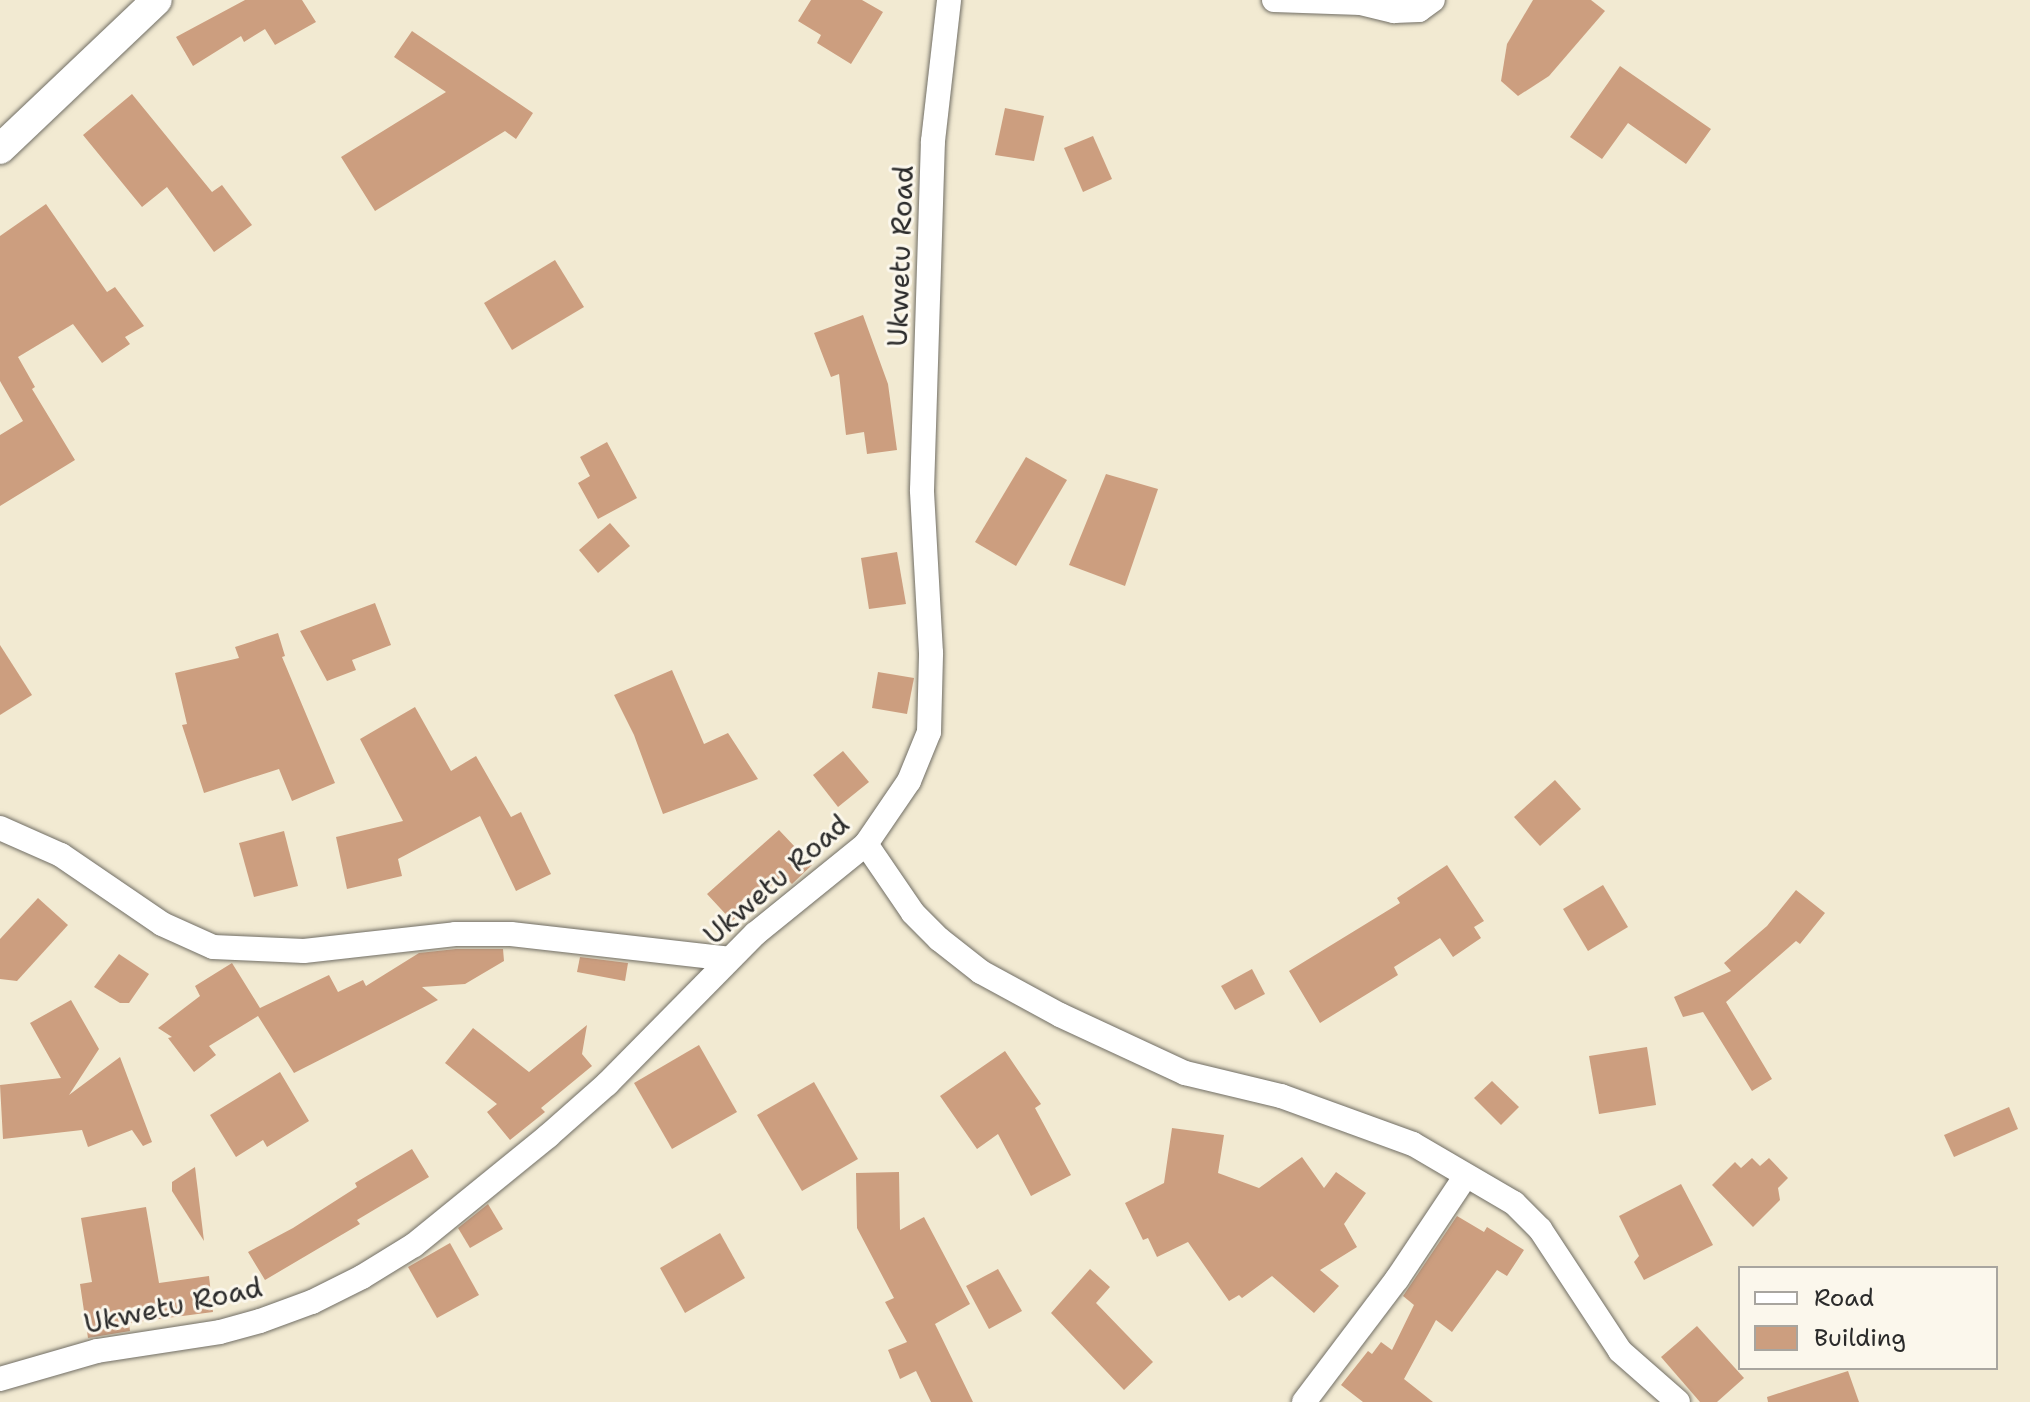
<!DOCTYPE html>
<html>
<head>
<meta charset="utf-8">
<style>
  body { margin:0 }
  #map { position:relative; width:2030px; height:1402px; overflow:hidden; background:#f2ead2; font-family:"Shantell Sans",sans-serif }
  div>[style] { position:absolute }
  .building>* { inset:0; background:#cc9e7f }
  .roads { filter:drop-shadow(0 0 2px #716e65) drop-shadow(0 0 2px #716e65) }
  .minor>* { height:24px; margin:-12px; padding:0 12px; transform-origin:12px; border-radius:12px; background:#fff }
  .tertiary>* { height:30px; margin:-15px; padding:0 15px; transform-origin:15px; border-radius:15px; background:#fff }
  span { translate:-50% -50%; white-space:nowrap; text-align:center; line-height:1.15; -webkit-text-stroke:6px #fbf7ec; paint-order:stroke }
  .street-label { font-size:28px; color:#2b2b2b }
  .legend { position:absolute; left:1738px; top:1266px; width:260px; height:104px; box-sizing:border-box; background:#fbf7ec; border:2px solid #a8a59f; margin:0; padding:10px 14px; list-style:none; font-size:24px; color:#2b2b2b }
  .legend li { display:flex; align-items:center; gap:16px; height:40px }
  .legend b { width:40px; border:2px solid #a8a59f }
</style>
</head>
<body>
<div id="map">
  <div class="building">
    <i style="clip-path:polygon(245px 0,302px 0,316px 22px,275px 45px,265px 29px,244px 42px,241px 36px,193px 66px,176px 37px)"></i>
    <i style="clip-path:polygon(811px 0,862px 0,883px 12px,851px 64px,817px 43px,821px 35px,798px 21px)"></i>
    <i style="clip-path:polygon(1533px 0,1591px 0,1605px 11px,1549px 76px,1518px 96px,1501px 81px,1507px 44px)"></i>
    <i style="clip-path:polygon(412px 31px,533px 113px,516px 139px,505px 131px,375px 211px,341px 157px,446px 92px,394px 57px)"></i>
    <i style="clip-path:polygon(1620px 66px,1711px 129px,1686px 164px,1628px 123px,1602px 159px,1570px 137px)"></i>
    <i style="clip-path:polygon(132px 94px,212px 192px,222px 185px,252px 225px,214px 252px,167px 187px,142px 207px,83px 135px)"></i>
    <i style="clip-path:polygon(1005px 108px,1044px 116px,1034px 161px,995px 155px)"></i>
    <i style="clip-path:polygon(1093px 136px,1112px 179px,1083px 192px,1064px 148px)"></i>
    <i style="clip-path:polygon(46px 204px,107px 292px,115px 287px,144px 326px,125px 337px,130px 344px,102px 363px,73px 324px,18px 357px,35px 387px,32px 389px,75px 460px,0 506px,0 435px,23px 421px,0 381px,0 236px)"></i>
    <i style="clip-path:polygon(555px 260px,584px 307px,512px 350px,484px 303px)"></i>
    <i style="clip-path:polygon(863px 315px,888px 384px,897px 450px,867px 454px,864px 432px,846px 435px,839px 374px,831px 377px,814px 333px)"></i>
    <i style="clip-path:polygon(607px 442px,637px 498px,598px 519px,578px 483px,590px 476px,580px 457px)"></i>
    <i style="clip-path:polygon(1026px 457px,1067px 480px,1016px 566px,975px 542px)"></i>
    <i style="clip-path:polygon(1106px 474px,1158px 489px,1125px 586px,1069px 565px)"></i>
    <i style="clip-path:polygon(610px 523px,630px 546px,598px 573px,579px 550px)"></i>
    <i style="clip-path:polygon(897px 552px,906px 604px,869px 609px,861px 558px)"></i>
    <i style="clip-path:polygon(375px 603px,391px 645px,352px 660px,356px 670px,327px 681px,300px 631px)"></i>
    <i style="clip-path:polygon(278px 633px,285px 656px,282px 657px,335px 783px,292px 801px,279px 769px,204px 793px,182px 725px,187px 724px,175px 673px,239px 658px,235px 647px)"></i>
    <i style="clip-path:polygon(0 645px,32px 695px,0 715px)"></i>
    <i style="clip-path:polygon(672px 670px,704px 744px,728px 733px,758px 779px,663px 814px,634px 735px,614px 695px)"></i>
    <i style="clip-path:polygon(878px 672px,914px 678px,907px 714px,872px 708px)"></i>
    <i style="clip-path:polygon(415px 707px,451px 771px,476px 756px,511px 817px,521px 812px,551px 874px,516px 891px,480px 816px,398px 859px,402px 876px,347px 889px,336px 837px,403px 821px,360px 739px)"></i>
    <i style="clip-path:polygon(843px 751px,869px 782px,838px 807px,813px 775px)"></i>
    <i style="clip-path:polygon(1555px 780px,1581px 809px,1540px 846px,1514px 817px)"></i>
    <i style="clip-path:polygon(779px 830px,812px 865px,792px 884px,783px 875px,732px 921px,707px 894px)"></i>
    <i style="clip-path:polygon(284px 831px,298px 886px,254px 897px,239px 843px)"></i>
    <i style="clip-path:polygon(1447px 865px,1484px 921px,1474px 927px,1481px 938px,1453px 957px,1440px 938px,1394px 967px,1398px 975px,1320px 1023px,1289px 971px,1400px 903px,1397px 898px)"></i>
    <i style="clip-path:polygon(1603px 885px,1628px 927px,1588px 951px,1563px 909px)"></i>
    <i style="clip-path:polygon(1796px 890px,1825px 913px,1800px 944px,1796px 941px,1726px 1002px,1772px 1079px,1752px 1091px,1703px 1012px,1683px 1017px,1674px 997px,1731px 971px,1724px 963px,1767px 926px)"></i>
    <i style="clip-path:polygon(38px 898px,68px 925px,17px 981px,0 979px,0 939px)"></i>
    <i style="clip-path:polygon(456px 949px,503px 949px,504px 961px,465px 984px,422px 987px,438px 1000px,294px 1073px,258px 1016px,209px 1046px,216px 1055px,194px 1072px,168px 1038px,172px 1037px,158px 1028px,200px 996px,195px 986px,232px 963px,260px 1008px,329px 975px,338px 992px,363px 980px,366px 986px,419px 953px)"></i>
    <i style="clip-path:polygon(119px 954px,149px 974px,129px 1003px,120px 1003px,94px 987px)"></i>
    <i style="clip-path:polygon(580px 957px,628px 963px,625px 981px,577px 972px)"></i>
    <i style="clip-path:polygon(1252px 969px,1265px 994px,1235px 1010px,1221px 986px)"></i>
    <i style="clip-path:polygon(71px 1000px,99px 1049px,69px 1095px,120px 1057px,152px 1142px,143px 1146px,132px 1130px,88px 1147px,82px 1130px,3px 1139px,0 1085px,61px 1078px,30px 1023px)"></i>
    <i style="clip-path:polygon(587px 1025px,582px 1054px,592px 1066px,541px 1108px,545px 1112px,510px 1140px,487px 1112px,497px 1104px,445px 1063px,473px 1028px,529px 1072px)"></i>
    <i style="clip-path:polygon(699px 1045px,737px 1112px,672px 1149px,634px 1083px)"></i>
    <i style="clip-path:polygon(1647px 1047px,1656px 1105px,1599px 1114px,1589px 1056px)"></i>
    <i style="clip-path:polygon(1005px 1051px,1041px 1104px,1035px 1108px,1071px 1175px,1031px 1196px,998px 1134px,977px 1149px,940px 1096px)"></i>
    <i style="clip-path:polygon(280px 1072px,309px 1121px,267px 1147px,263px 1140px,236px 1157px,210px 1115px)"></i>
    <i style="clip-path:polygon(1492px 1081px,1519px 1107px,1501px 1125px,1474px 1098px)"></i>
    <i style="clip-path:polygon(814px 1082px,858px 1159px,802px 1191px,757px 1115px)"></i>
    <i style="clip-path:polygon(2009px 1107px,2018px 1129px,1954px 1157px,1944px 1135px)"></i>
    <i style="clip-path:polygon(1172px 1128px,1224px 1135px,1218px 1173px,1259px 1188px,1302px 1157px,1324px 1188px,1336px 1172px,1366px 1193px,1344px 1224px,1357px 1247px,1320px 1270px,1339px 1286px,1314px 1313px,1272px 1276px,1242px 1298px,1239px 1295px,1229px 1301px,1188px 1242px,1157px 1257px,1148px 1238px,1143px 1240px,1125px 1203px,1164px 1183px)"></i>
    <i style="clip-path:polygon(412px 1149px,429px 1177px,357px 1220px,360px 1224px,265px 1280px,248px 1252px,293px 1228px,357px 1187px,355px 1183px)"></i>
    <i style="clip-path:polygon(1752px 1158px,1760px 1166px,1769px 1158px,1788px 1178px,1778px 1188px,1780px 1200px,1753px 1227px,1712px 1185px,1735px 1162px,1741px 1168px)"></i>
    <i style="clip-path:polygon(195px 1167px,204px 1241px,172px 1191px,172px 1182px)"></i>
    <i style="clip-path:polygon(899px 1172px,900px 1230px,924px 1217px,970px 1304px,935px 1324px,973px 1402px,931px 1402px,916px 1371px,900px 1379px,888px 1350px,907px 1342px,885px 1302px,894px 1298px,857px 1228px,856px 1173px)"></i>
    <i style="clip-path:polygon(1681px 1184px,1713px 1245px,1644px 1280px,1634px 1262px,1639px 1256px,1619px 1216px)"></i>
    <i style="clip-path:polygon(488px 1204px,503px 1229px,470px 1248px,458px 1228px)"></i>
    <i style="clip-path:polygon(146px 1207px,159px 1283px,209px 1276px,213px 1312px,129px 1323px,130px 1331px,88px 1338px,80px 1284px,92px 1282px,81px 1218px)"></i>
    <i style="clip-path:polygon(1457px 1216px,1484px 1232px,1487px 1227px,1524px 1250px,1507px 1276px,1497px 1270px,1452px 1332px,1436px 1320px,1404px 1379px,1433px 1402px,1363px 1402px,1341px 1385px,1368px 1351px,1372px 1354px,1381px 1342px,1392px 1350px,1414px 1305px,1403px 1296px)"></i>
    <i style="clip-path:polygon(720px 1233px,745px 1278px,685px 1313px,660px 1268px)"></i>
    <i style="clip-path:polygon(450px 1243px,479px 1295px,437px 1318px,408px 1267px)"></i>
    <i style="clip-path:polygon(998px 1269px,1022px 1311px,989px 1329px,966px 1286px)"></i>
    <i style="clip-path:polygon(1090px 1269px,1110px 1287px,1096px 1303px,1153px 1362px,1124px 1390px,1051px 1313px)"></i>
    <i style="clip-path:polygon(1697px 1326px,1744px 1378px,1717px 1402px,1700px 1402px,1661px 1357px)"></i>
    <i style="clip-path:polygon(1848px 1371px,1859px 1402px,1768px 1402px,1767px 1397px)"></i>
  </div>
  <div class="roads">
    <div class="minor">
      <i style="left:1274px;top:0;width:87px;rotate:2deg"></i>
      <i style="left:1361px;top:3px;width:34px;rotate:14deg"></i>
      <i style="left:1394px;top:11px;width:25px;rotate:-2deg"></i>
      <i style="left:1419px;top:10px;width:17px;rotate:-36deg"></i>
      <i style="left:0;top:828px;width:67px;rotate:23.9deg"></i>
      <i style="left:61px;top:855px;width:122px;rotate:34.3deg"></i>
      <i style="left:162px;top:924px;width:56px;rotate:24.3deg"></i>
      <i style="left:213px;top:947px;width:91px;rotate:2.5deg"></i>
      <i style="left:304px;top:951px;width:152px;rotate:-6.4deg"></i>
      <i style="left:455px;top:934px;width:56px"></i>
      <i style="left:511px;top:934px;width:219px;rotate:6.5deg"></i>
      <i style="left:866px;top:844px;width:83px;rotate:55.7deg"></i>
      <i style="left:913px;top:913px;width:37px;rotate:45deg"></i>
      <i style="left:939px;top:939px;width:53px;rotate:38.2deg"></i>
      <i style="left:981px;top:972px;width:90px;rotate:28.6deg"></i>
      <i style="left:1060px;top:1015px;width:138px;rotate:24.9deg"></i>
      <i style="left:1185px;top:1073px;width:99px;rotate:13.5deg"></i>
      <i style="left:1281px;top:1096px;width:140px;rotate:20deg"></i>
      <i style="left:1413px;top:1144px;width:117px;rotate:30.3deg"></i>
      <i style="left:1514px;top:1203px;width:37px;rotate:45deg"></i>
      <i style="left:1540px;top:1229px;width:146px;rotate:56.7deg"></i>
      <i style="left:1620px;top:1351px;width:77px;rotate:41.3deg"></i>
      <i style="left:0;top:1379px;width:101px;rotate:-16.1deg"></i>
      <i style="left:97px;top:1351px;width:124px;rotate:-8.8deg"></i>
      <i style="left:220px;top:1332px;width:41px;rotate:-15.4deg"></i>
      <i style="left:260px;top:1321px;width:55px;rotate:-20.1deg"></i>
      <i style="left:312px;top:1302px;width:56px;rotate:-26.6deg"></i>
      <i style="left:362px;top:1277px;width:61px;rotate:-31.6deg"></i>
      <i style="left:414px;top:1245px;width:173px;rotate:-39.1deg"></i>
      <i style="left:548px;top:1136px;width:79px;rotate:-41.4deg"></i>
      <i style="left:607px;top:1084px;width:211px;rotate:-45.4deg"></i>
      <i style="left:755px;top:934px;width:143px;rotate:-39deg"></i>
      <i style="left:866px;top:844px;width:76px;rotate:-55.7deg"></i>
      <i style="left:909px;top:781px;width:53px;rotate:-67.8deg"></i>
      <i style="left:929px;top:732px;width:79px;rotate:-88.5deg"></i>
      <i style="left:931px;top:653px;width:163px;rotate:-93.2deg"></i>
      <i style="left:922px;top:490px;width:349px;rotate:-88.2deg"></i>
      <i style="left:933px;top:141px;width:142px;rotate:-83.5deg"></i>
      <i style="left:1304px;top:1402px;width:154px;rotate:-52.9deg"></i>
      <i style="left:1397px;top:1279px;width:123px;rotate:-56.3deg"></i>
    </div>
    <div class="tertiary">
      <i style="left:0;top:149px;width:216px;rotate:-43.5deg"></i>
    </div>
  </div>
  <div class="street-label">
    <span style="left:900px;top:256px;rotate:-88deg">Ukwetu Road</span>
    <span style="left:776px;top:879px;rotate:-41deg">Ukwetu Road</span>
    <span style="left:173px;top:1305px;rotate:-12deg">Ukwetu Road</span>
  </div>
  <ul class="legend">
  <li><b style="height:10px;background:#fff"></b>Road</li>
  <li><b style="height:22px;background:#cc9e7f"></b>Building</li>
  </ul>
</div>
</body>
</html>
